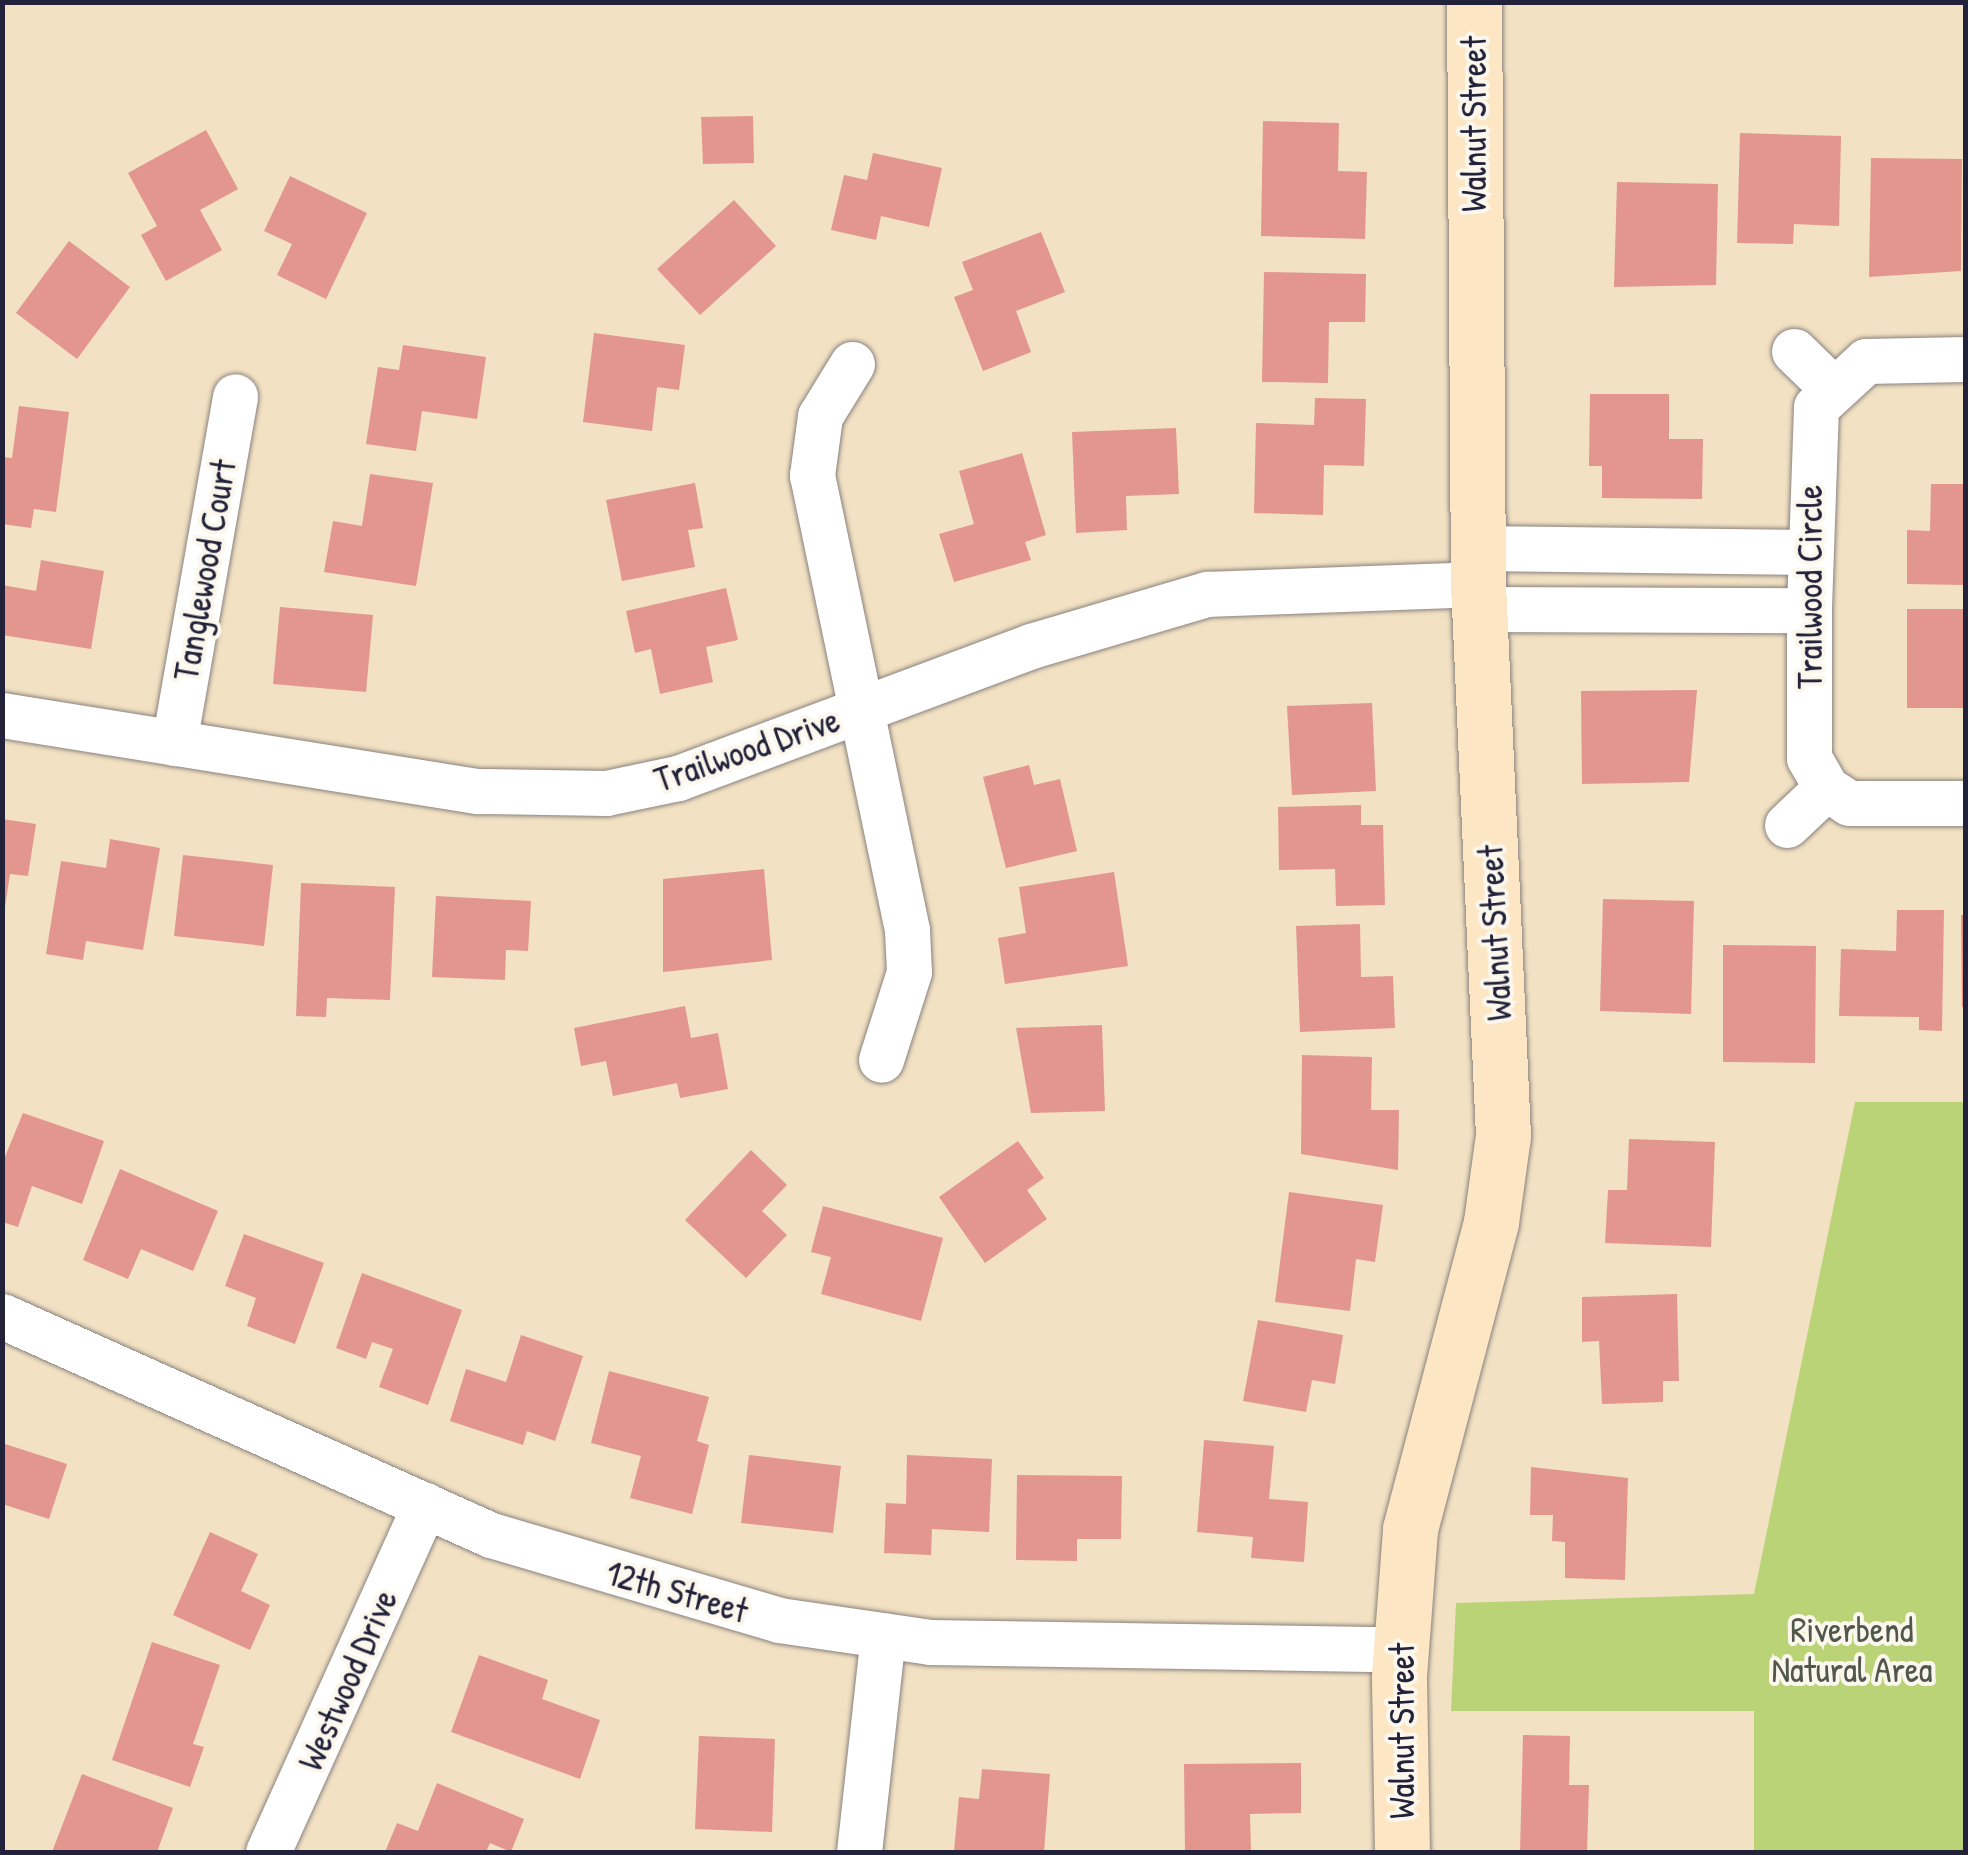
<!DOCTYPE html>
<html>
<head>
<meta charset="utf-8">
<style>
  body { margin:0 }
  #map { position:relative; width:1968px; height:1855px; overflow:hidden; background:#f2e1c3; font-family:"Patrick Hand",sans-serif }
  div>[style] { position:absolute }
  .green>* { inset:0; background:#bbd377 }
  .building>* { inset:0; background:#e3968e }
  .roads { filter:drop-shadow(0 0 2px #8a827f) drop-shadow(0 0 2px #8a827f) }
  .street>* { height:45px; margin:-22.5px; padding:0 22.5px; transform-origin:22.5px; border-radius:22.5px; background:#fff }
  .secondary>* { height:55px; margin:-27.5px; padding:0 27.5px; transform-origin:27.5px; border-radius:27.5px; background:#fce6c4 }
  span { translate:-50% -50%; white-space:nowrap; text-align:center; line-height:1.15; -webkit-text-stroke:8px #fbf7ec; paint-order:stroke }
  .street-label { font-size:35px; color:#22223b }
  .park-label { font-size:35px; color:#50574d }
  .frame { position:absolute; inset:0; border:5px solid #22223b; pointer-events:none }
</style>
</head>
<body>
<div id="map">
  <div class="green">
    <i style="clip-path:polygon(1855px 1102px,1965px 1102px,1965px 1852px,1754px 1852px,1754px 1711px,1451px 1711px,1456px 1603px,1754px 1594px)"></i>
  </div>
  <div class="building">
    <i style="clip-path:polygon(753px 116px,754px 163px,703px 164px,701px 117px)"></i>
    <i style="clip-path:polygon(1263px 121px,1339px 123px,1338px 171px,1367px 172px,1365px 239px,1261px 236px)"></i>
    <i style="clip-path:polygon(206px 130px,238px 189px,200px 210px,222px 250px,166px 281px,141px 235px,157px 226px,128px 173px)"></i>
    <i style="clip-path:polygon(1740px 133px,1841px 136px,1839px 226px,1794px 224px,1793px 244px,1737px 243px)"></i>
    <i style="clip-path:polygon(873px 153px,942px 168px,929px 227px,881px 216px,876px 240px,831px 230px,844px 175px,867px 180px)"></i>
    <i style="clip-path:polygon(1871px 158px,1962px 159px,1961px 271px,1869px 277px)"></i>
    <i style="clip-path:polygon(290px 176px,367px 213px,326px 299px,277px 275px,292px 244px,264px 231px)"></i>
    <i style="clip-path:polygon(1617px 182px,1718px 184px,1716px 285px,1614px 287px)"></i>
    <i style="clip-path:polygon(734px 200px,776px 246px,700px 315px,657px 269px)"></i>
    <i style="clip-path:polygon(1041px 232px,1065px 292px,1016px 311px,1031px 352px,983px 371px,954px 297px,973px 290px,962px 262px)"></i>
    <i style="clip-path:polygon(69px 241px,130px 287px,77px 359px,16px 313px)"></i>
    <i style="clip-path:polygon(1264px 272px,1366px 274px,1365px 322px,1329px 322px,1328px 383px,1262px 382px)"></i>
    <i style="clip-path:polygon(594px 333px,685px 345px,679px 390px,657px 387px,652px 431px,583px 422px)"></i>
    <i style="clip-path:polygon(403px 345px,486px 357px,477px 419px,422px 411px,416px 451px,366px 444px,378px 367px,399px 370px)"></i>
    <i style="clip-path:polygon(1590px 394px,1669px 394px,1669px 439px,1703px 439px,1702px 499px,1602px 498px,1602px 466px,1589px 466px)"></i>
    <i style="clip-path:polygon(1315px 398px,1366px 399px,1364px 466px,1324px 465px,1323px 515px,1254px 513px,1256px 423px,1314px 425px)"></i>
    <i style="clip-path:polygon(19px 406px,69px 412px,56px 512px,34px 509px,31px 528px,2px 524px,2px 457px,12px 458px)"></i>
    <i style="clip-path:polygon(1176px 428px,1179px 494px,1126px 496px,1127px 530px,1076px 533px,1072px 432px)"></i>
    <i style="clip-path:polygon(1022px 453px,1046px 535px,1025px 542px,1031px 560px,954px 582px,939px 534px,974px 524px,959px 471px)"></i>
    <i style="clip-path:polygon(370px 474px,433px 483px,416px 586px,324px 572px,333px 521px,362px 526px)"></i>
    <i style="clip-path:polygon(695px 483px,703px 528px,688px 530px,695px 567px,622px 581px,606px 500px)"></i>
    <i style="clip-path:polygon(1931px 484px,1966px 484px,1966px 585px,1907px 584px,1907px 530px,1930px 531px)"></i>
    <i style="clip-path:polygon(41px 560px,104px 571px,91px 649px,2px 635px,2px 585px,36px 591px)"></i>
    <i style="clip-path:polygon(726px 588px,738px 640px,706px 647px,713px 682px,660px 694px,651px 649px,635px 653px,626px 611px)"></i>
    <i style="clip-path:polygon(280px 607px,373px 615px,366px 692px,273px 684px)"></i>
    <i style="clip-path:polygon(1907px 609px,1966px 609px,1966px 708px,1907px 708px)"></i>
    <i style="clip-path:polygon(1697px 690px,1689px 782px,1582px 784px,1581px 691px)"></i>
    <i style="clip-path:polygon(1372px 703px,1376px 791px,1292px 795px,1287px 706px)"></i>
    <i style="clip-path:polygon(1029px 765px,1034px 785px,1060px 779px,1077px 851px,1006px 868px,983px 777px)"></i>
    <i style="clip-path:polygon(1361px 805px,1361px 825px,1383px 825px,1385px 905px,1336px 906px,1335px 869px,1279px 870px,1278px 807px)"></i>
    <i style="clip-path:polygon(2px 819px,36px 824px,28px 876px,10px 874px,5px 907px)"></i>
    <i style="clip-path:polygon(110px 839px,160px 848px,143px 950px,86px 941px,83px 960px,46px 954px,61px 861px,106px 868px)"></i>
    <i style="clip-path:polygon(183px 855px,273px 865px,264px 946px,174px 936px)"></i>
    <i style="clip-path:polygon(764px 869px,772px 960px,663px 972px,663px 879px)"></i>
    <i style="clip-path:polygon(1114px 872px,1128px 966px,1005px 984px,998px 938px,1026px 933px,1019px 887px)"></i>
    <i style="clip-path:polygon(301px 883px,395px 887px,390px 1000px,327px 998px,326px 1017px,296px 1016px)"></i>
    <i style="clip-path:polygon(436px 896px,531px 901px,528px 951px,506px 950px,505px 980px,432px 977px)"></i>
    <i style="clip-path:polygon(1603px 899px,1694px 901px,1691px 1014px,1600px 1011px)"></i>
    <i style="clip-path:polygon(1897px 910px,1944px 910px,1942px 1031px,1919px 1030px,1919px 1017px,1839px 1016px,1841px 949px,1896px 951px)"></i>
    <i style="clip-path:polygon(1961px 915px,1966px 915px,1966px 1007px,1962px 1007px)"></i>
    <i style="clip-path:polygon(1360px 924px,1361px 977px,1393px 976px,1395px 1028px,1300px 1032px,1296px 926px)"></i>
    <i style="clip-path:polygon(1723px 945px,1816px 946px,1815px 1063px,1723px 1062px)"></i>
    <i style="clip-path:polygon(685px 1006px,691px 1038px,718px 1033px,728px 1089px,680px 1098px,677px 1083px,613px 1096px,606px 1061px,581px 1066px,574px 1028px)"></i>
    <i style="clip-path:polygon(1102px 1025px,1105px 1111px,1031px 1113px,1016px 1028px)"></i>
    <i style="clip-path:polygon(1302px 1055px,1372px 1057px,1371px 1110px,1399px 1110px,1398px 1170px,1301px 1154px)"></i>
    <i style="clip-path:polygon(23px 1113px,104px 1141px,82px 1204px,32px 1186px,18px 1227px,2px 1222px,2px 1164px)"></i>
    <i style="clip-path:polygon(1629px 1139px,1715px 1142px,1711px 1247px,1605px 1243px,1608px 1190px,1627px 1190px)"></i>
    <i style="clip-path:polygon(1018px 1141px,1044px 1178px,1027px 1190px,1047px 1219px,985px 1263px,939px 1197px)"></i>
    <i style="clip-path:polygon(751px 1150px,787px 1185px,762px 1211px,787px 1235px,746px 1278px,685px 1220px)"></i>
    <i style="clip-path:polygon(120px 1169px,218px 1211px,193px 1271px,141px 1249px,128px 1279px,83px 1260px)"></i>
    <i style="clip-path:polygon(1289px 1192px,1383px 1205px,1375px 1262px,1356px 1259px,1350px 1311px,1275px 1302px)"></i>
    <i style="clip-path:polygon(823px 1206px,943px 1238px,921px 1321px,821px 1294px,831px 1257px,811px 1252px)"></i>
    <i style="clip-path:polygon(244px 1234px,324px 1263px,295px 1344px,247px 1326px,256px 1298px,225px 1286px)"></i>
    <i style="clip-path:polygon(362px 1273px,462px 1310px,428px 1405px,379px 1387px,393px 1349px,372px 1342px,366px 1359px,336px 1348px)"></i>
    <i style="clip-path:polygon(1677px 1294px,1679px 1381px,1663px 1381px,1663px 1402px,1602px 1404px,1599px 1341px,1582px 1342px,1582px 1297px)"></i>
    <i style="clip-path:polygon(1258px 1320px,1343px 1335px,1335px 1384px,1312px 1380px,1306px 1412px,1243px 1401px)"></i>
    <i style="clip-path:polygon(521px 1335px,583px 1356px,555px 1441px,527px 1431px,523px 1445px,450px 1421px,466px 1369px,506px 1382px)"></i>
    <i style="clip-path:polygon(609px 1371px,709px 1397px,697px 1441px,709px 1445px,692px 1514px,630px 1498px,641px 1456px,591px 1443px)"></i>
    <i style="clip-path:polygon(1204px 1440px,1274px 1446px,1269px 1499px,1308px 1502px,1304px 1562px,1251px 1558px,1253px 1537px,1197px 1532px)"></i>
    <i style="clip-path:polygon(2px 1443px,67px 1464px,49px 1519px,2px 1504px)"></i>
    <i style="clip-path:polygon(749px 1455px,841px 1466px,833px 1533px,741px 1523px)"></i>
    <i style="clip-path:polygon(907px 1455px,992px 1459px,989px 1532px,932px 1529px,931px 1555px,884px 1553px,886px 1503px,906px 1504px)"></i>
    <i style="clip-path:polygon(1531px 1467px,1628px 1478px,1625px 1580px,1565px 1578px,1565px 1542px,1552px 1541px,1553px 1515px,1530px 1515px)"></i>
    <i style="clip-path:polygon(1017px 1475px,1122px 1476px,1121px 1539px,1077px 1539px,1077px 1561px,1016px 1560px)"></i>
    <i style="clip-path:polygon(210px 1532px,258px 1554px,241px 1591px,270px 1605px,250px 1650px,173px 1615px)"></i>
    <i style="clip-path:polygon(152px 1642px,220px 1665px,193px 1744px,204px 1747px,190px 1787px,112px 1760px)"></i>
    <i style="clip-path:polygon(479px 1655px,548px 1680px,542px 1699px,600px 1720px,580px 1779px,451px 1732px)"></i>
    <i style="clip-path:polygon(1523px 1735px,1570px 1736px,1569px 1785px,1589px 1785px,1587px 1852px,1520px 1852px)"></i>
    <i style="clip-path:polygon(699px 1736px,775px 1739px,772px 1832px,695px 1829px)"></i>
    <i style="clip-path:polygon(1301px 1763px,1301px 1813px,1250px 1814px,1251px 1852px,1185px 1852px,1184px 1764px)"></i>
    <i style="clip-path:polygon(982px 1769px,1050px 1774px,1044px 1852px,954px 1852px,959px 1797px,979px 1799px)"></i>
    <i style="clip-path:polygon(82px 1774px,173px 1808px,157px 1852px,52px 1852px)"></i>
    <i style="clip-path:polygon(437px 1783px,524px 1819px,511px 1852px,490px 1843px,486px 1852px,385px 1852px,397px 1823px,418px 1831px)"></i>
  </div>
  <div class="roads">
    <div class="street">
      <i style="left:1794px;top:351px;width:53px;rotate:44.2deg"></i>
      <i style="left:1966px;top:359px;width:100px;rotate:178.9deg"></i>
      <i style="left:1866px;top:361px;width:68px;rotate:137.4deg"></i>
      <i style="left:1816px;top:407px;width:203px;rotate:92deg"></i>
      <i style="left:1809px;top:610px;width:148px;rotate:90deg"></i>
      <i style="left:1809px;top:758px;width:34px;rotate:60deg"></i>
      <i style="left:1826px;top:788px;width:27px;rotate:33deg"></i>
      <i style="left:1849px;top:803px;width:117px"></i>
      <i style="left:852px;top:364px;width:61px;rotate:121.6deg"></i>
      <i style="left:820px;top:416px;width:60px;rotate:97.7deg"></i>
      <i style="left:812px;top:475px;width:465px;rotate:78.2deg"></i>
      <i style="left:907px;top:930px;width:42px;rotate:87.3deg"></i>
      <i style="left:909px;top:972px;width:92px;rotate:107.7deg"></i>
      <i style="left:1477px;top:548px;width:333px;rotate:0.7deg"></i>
      <i style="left:1479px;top:609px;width:330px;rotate:0.2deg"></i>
      <i style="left:2px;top:715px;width:482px;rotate:9.1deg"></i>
      <i style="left:478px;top:791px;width:128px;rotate:0.9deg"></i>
      <i style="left:606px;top:793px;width:74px;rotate:-11.8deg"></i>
      <i style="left:678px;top:778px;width:377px;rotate:-20.5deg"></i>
      <i style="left:1031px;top:646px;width:184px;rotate:-16.5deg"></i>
      <i style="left:1207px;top:594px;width:271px;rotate:-2.1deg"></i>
      <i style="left:174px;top:743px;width:352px;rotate:-80deg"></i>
      <i style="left:1787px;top:825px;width:54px;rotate:-43.5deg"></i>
      <i style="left:2px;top:1316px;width:536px;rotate:24.13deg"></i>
      <i style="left:491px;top:1535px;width:300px;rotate:16.4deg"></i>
      <i style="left:779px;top:1620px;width:153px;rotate:8.3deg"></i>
      <i style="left:930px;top:1642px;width:471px;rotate:0.9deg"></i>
      <i style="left:268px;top:1852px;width:381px;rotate:-65.7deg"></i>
      <i style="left:859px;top:1852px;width:218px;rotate:-83.7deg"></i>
    </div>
    <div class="secondary">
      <i style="left:1402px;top:1852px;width:176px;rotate:-91deg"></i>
      <i style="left:1399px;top:1676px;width:147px;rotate:-85.7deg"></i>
      <i style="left:1410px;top:1529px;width:318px;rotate:-75.2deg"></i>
      <i style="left:1491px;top:1222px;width:87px;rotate:-82.1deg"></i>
      <i style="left:1503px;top:1136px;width:553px;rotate:-92.59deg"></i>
      <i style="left:1478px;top:584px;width:582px;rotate:-90.39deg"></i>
    </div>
  </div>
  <div class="street-label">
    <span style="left:1474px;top:124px;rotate:-90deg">Walnut Street</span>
    <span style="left:205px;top:570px;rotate:-80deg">Tanglewood Court</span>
    <span style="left:1810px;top:587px;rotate:-90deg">Trailwood Circle</span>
    <span style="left:747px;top:750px;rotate:-19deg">Trailwood Drive</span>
    <span style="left:1495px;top:933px;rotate:-93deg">Walnut Street</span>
    <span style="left:677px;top:1592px;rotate:16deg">12th Street</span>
    <span style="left:348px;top:1680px;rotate:-66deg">Westwood Drive</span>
    <span style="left:1402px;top:1731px;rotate:-90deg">Walnut Street</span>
  </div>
  <div class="park-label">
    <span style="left:1852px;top:1650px">Riverbend<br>Natural Area</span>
  </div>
  <div class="frame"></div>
</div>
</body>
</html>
